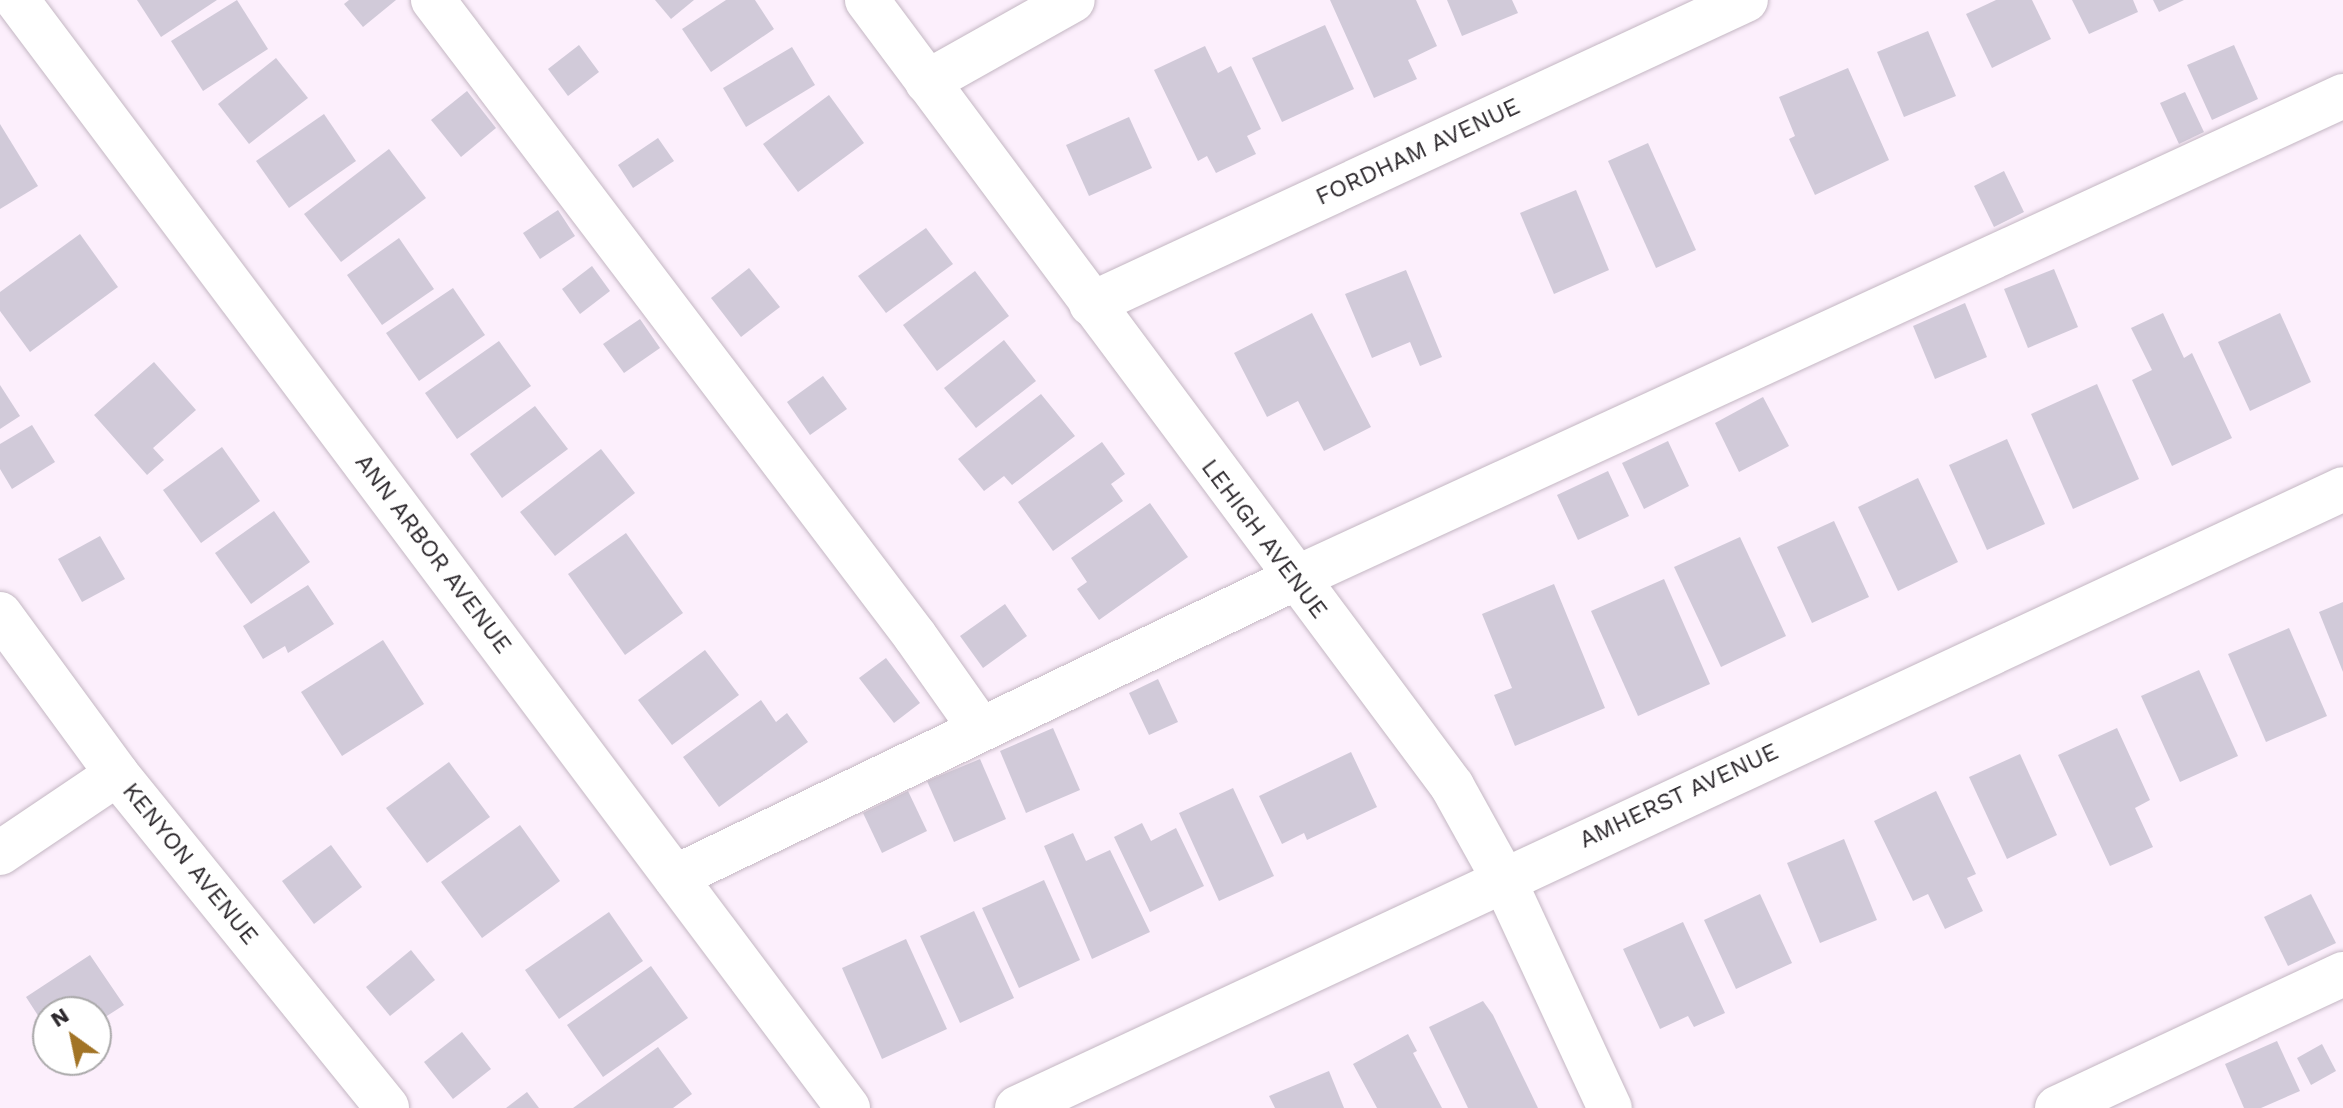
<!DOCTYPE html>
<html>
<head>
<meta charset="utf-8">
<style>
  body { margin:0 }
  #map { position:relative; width:2343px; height:1108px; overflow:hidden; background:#fceffc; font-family:"Work Sans",sans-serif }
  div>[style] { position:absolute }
  .building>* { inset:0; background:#d1cad9 }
  .roads { filter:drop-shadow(0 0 2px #c4b7c3) drop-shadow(0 0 2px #c4b7c3) }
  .minor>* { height:44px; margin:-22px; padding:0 22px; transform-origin:22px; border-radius:22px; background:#fff }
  span { translate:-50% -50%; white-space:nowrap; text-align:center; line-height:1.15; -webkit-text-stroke:8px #fff; paint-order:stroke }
  .street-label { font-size:24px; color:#2b272b }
  .north { position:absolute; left:32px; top:996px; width:80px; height:80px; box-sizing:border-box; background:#fff; border:2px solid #aaa9aa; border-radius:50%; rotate:327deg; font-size:22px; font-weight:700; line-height:32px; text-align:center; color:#2b272b }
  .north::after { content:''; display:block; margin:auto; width:28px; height:36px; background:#a27426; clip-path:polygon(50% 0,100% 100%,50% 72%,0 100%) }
</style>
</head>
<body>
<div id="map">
  <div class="building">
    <i style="clip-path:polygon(137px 0,217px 0,161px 37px)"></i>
    <i style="clip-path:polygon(237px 0,268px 49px,203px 91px,171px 41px)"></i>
    <i style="clip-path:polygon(349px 0,396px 0,363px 27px,344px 4px)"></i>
    <i style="clip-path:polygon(655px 0,694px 0,671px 19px)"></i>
    <i style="clip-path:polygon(726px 0,755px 0,774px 29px,711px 72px,682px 29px)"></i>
    <i style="clip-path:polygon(1330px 0,1416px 0,1437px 46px,1408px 60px,1417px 79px,1374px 98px)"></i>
    <i style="clip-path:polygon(1447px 0,1512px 0,1518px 13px,1462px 36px)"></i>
    <i style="clip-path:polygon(1996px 0,2032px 0,2051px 39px,1992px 68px,1966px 14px)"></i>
    <i style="clip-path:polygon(2072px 0,2133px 0,2138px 12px,2089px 34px)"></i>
    <i style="clip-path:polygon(2153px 0,2184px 0,2159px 12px)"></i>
    <i style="clip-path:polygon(1325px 25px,1354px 89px,1282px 122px,1252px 58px)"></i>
    <i style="clip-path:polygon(1928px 31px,1956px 96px,1904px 117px,1877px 52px)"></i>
    <i style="clip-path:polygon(579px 45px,599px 72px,568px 96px,548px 69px)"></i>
    <i style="clip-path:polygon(2234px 45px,2258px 99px,2212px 120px,2187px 65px)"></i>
    <i style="clip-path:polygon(1205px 46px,1218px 73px,1231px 66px,1261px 129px,1247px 136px,1256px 154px,1216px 173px,1207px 156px,1198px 161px,1154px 70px)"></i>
    <i style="clip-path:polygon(792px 47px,815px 85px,746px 127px,723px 88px)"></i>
    <i style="clip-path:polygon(276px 58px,308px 98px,249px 144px,218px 104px)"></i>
    <i style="clip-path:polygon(1848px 68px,1889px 160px,1815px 195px,1789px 139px,1795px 136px,1779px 97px)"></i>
    <i style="clip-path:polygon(467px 91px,496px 128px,461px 157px,431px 120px)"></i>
    <i style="clip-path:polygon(2185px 92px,2204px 132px,2179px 144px,2160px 103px)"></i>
    <i style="clip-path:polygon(829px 95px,864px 143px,798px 192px,763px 144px)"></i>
    <i style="clip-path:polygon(324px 114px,356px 161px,289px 208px,256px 161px)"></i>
    <i style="clip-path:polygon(1129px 117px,1152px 168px,1089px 196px,1066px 145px)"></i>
    <i style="clip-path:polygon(0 124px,38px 186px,0 209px)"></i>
    <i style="clip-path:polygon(658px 138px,674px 161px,633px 188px,618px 165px)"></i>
    <i style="clip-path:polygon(1648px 143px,1696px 250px,1656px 268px,1608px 161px)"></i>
    <i style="clip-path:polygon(389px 149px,426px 198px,341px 262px,304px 214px)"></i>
    <i style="clip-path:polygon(2004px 171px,2024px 212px,1994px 227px,1974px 186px)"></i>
    <i style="clip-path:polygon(1576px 190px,1609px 270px,1554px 294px,1520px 213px)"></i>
    <i style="clip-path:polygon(558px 210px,575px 236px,540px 259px,523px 233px)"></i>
    <i style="clip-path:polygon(926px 228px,953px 264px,886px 313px,858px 276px)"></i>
    <i style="clip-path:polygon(80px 234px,118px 287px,30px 352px,0 311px,0 292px)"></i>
    <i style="clip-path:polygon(399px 238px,434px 289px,382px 325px,347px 275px)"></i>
    <i style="clip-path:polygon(592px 266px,610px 291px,580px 314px,562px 289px)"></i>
    <i style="clip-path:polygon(749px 268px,780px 307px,741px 337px,711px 298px)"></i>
    <i style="clip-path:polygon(2054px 269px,2078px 327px,2028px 348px,2004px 289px)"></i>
    <i style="clip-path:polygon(1406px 270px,1442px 357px,1420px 366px,1410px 342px,1372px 358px,1345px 294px)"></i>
    <i style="clip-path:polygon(975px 271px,1009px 316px,937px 371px,903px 325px)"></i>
    <i style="clip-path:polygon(453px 288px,485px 335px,419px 381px,386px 333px)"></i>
    <i style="clip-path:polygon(1965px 303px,1987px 357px,1935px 379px,1913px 326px)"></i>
    <i style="clip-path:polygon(1312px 313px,1371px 427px,1324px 451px,1298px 401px,1267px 417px,1234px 353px)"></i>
    <i style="clip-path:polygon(2163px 313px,2184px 358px,2192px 353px,2232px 438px,2172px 466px,2132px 380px,2152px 370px,2131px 328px)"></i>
    <i style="clip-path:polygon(2280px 313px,2311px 382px,2250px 411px,2218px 342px)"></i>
    <i style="clip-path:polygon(640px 319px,660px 348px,624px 373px,603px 344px)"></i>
    <i style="clip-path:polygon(1004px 340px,1036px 381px,976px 428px,944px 388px)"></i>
    <i style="clip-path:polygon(499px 341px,531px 386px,457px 439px,425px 393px)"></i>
    <i style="clip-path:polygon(154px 362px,196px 410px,153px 448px,164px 460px,147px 475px,94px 415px)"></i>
    <i style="clip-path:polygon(823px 376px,847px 409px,810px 435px,787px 402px)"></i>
    <i style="clip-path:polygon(2097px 384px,2139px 479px,2073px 509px,2031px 414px)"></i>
    <i style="clip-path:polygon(0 385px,20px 416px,0 429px)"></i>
    <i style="clip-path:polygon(1041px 394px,1075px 436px,1012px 485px,1004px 476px,984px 491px,958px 459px)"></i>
    <i style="clip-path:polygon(1763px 397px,1789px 446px,1739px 472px,1715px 423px)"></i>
    <i style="clip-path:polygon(535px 406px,568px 449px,502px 498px,470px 454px)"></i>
    <i style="clip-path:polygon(32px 425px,55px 462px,12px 489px,0 469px,0 444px)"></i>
    <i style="clip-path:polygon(2007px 439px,2045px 524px,1987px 550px,1949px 465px)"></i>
    <i style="clip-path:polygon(1668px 441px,1689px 486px,1644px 509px,1622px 463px)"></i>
    <i style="clip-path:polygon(1102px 442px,1125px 474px,1111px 484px,1123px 501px,1053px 551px,1018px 502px)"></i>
    <i style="clip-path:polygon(222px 447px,260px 501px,201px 543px,163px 490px)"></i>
    <i style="clip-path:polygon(601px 449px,635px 493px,555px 556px,520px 512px)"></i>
    <i style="clip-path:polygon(1608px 471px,1629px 516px,1578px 540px,1557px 495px)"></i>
    <i style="clip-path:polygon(1918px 478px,1958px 562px,1898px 591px,1858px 507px)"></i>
    <i style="clip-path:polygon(1150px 503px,1188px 557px,1099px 620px,1077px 589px,1087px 582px,1071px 558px)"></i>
    <i style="clip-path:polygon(274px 511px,310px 562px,251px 604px,215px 553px)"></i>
    <i style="clip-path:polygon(1834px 521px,1869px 597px,1812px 623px,1777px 547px)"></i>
    <i style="clip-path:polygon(626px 533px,683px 613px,625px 655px,568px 574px)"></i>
    <i style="clip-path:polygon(100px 536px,125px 579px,82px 602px,58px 559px)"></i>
    <i style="clip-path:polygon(1740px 537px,1786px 636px,1721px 667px,1674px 567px)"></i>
    <i style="clip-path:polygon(1664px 579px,1710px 684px,1638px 716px,1591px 611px)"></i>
    <i style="clip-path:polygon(1554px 584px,1605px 708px,1515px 746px,1494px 695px,1512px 688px,1482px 614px)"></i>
    <i style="clip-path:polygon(308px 585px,334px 624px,288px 653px,285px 646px,263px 659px,243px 626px)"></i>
    <i style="clip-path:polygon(2343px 602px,2343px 672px,2319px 612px)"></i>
    <i style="clip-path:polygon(1005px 604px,1027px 636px,983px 668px,960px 636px)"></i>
    <i style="clip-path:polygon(2289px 628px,2327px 716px,2266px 742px,2228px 654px)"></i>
    <i style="clip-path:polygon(383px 640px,424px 704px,342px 756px,301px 692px)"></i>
    <i style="clip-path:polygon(705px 650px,739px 695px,672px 745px,638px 700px)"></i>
    <i style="clip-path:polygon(886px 658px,920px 703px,894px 723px,859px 678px)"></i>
    <i style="clip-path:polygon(2199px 670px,2238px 756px,2180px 782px,2141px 696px)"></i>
    <i style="clip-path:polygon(1158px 679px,1178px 722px,1149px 735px,1129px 693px)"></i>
    <i style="clip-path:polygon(761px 700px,776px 722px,787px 713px,808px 742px,719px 807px,683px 757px)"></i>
    <i style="clip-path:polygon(1053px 728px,1080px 790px,1026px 813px,1000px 751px)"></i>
    <i style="clip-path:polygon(2117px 728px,2150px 800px,2135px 808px,2153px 847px,2110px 866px,2058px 755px)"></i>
    <i style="clip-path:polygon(1351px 752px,1377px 807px,1307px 840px,1304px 833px,1282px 844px,1259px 796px)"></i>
    <i style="clip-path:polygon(2020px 754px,2057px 835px,2007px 859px,1969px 777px)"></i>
    <i style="clip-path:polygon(980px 759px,1006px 819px,954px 842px,927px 781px)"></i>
    <i style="clip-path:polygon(449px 762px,490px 817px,427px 863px,386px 808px)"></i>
    <i style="clip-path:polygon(1233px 788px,1274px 876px,1219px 901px,1179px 813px)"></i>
    <i style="clip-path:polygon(908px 791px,927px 831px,882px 853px,863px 813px)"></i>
    <i style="clip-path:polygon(1936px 791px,1976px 874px,1967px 878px,1983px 911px,1945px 929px,1928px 894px,1913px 901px,1874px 821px)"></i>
    <i style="clip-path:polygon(1142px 823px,1151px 841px,1176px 828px,1204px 886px,1150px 912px,1114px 837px)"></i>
    <i style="clip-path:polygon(520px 825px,560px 881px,482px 938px,441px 882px)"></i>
    <i style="clip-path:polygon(1073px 833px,1086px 861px,1110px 850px,1150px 932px,1092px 959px,1044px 846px)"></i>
    <i style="clip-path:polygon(1844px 839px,1877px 920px,1820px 943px,1787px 863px)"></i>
    <i style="clip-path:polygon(331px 845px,362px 887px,314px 924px,282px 881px)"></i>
    <i style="clip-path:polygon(1044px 880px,1080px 960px,1019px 988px,982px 908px)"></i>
    <i style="clip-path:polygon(1760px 894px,1792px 963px,1736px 989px,1704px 920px)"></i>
    <i style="clip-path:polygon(2311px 894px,2336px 943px,2288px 966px,2264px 917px)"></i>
    <i style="clip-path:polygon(974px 911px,1014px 998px,960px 1023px,920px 936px)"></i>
    <i style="clip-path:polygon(609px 912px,643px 961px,559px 1019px,525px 970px)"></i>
    <i style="clip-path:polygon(1683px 922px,1725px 1013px,1694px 1027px,1688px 1016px,1660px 1029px,1623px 949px)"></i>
    <i style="clip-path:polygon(906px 939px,947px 1029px,882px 1059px,842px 968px)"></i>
    <i style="clip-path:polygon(411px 950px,435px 980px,390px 1016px,366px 987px)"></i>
    <i style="clip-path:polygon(90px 955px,124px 1005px,96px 1023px,96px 1012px,48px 1012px,48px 1031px,26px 997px)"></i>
    <i style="clip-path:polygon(651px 966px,688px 1018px,603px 1077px,567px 1025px)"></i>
    <i style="clip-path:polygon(1483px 1001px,1493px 1015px,1538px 1108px,1468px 1108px,1429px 1027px)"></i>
    <i style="clip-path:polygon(462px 1032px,491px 1069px,453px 1099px,424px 1062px)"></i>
    <i style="clip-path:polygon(1408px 1034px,1417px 1051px,1413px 1053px,1442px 1108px,1377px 1108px,1353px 1064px)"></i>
    <i style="clip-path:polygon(2277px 1041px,2300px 1091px,2261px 1108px,2244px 1108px,2225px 1064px)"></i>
    <i style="clip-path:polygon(2322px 1044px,2336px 1071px,2311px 1085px,2297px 1058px)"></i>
    <i style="clip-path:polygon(658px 1047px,692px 1094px,673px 1108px,573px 1108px)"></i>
    <i style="clip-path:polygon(1329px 1071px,1344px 1108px,1275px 1108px,1269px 1096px)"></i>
    <i style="clip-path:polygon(527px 1092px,539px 1108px,506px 1108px)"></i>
  </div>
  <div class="roads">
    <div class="minor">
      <i style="left:17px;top:0;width:1385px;rotate:53.13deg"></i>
      <i style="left:433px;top:0;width:798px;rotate:52.84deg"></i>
      <i style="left:915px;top:636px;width:113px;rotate:54.8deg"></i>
      <i style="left:867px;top:0;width:980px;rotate:53.34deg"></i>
      <i style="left:1452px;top:786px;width:105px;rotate:61deg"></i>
      <i style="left:1503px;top:878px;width:254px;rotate:65.1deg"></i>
      <i style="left:927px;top:82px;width:167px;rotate:-29.3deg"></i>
      <i style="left:1091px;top:304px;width:722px;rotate:-24.9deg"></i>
      <i style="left:0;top:614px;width:198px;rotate:53.8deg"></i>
      <i style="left:117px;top:774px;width:429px;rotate:51deg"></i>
      <i style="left:0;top:853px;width:141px;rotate:-34deg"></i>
      <i style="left:675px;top:877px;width:687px;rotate:-25.71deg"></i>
      <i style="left:1294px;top:579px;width:1155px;rotate:-24.72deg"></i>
      <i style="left:1017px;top:1108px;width:1463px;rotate:-25.02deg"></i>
      <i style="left:2057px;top:1108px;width:316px;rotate:-25.1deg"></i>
    </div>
  </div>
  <div class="street-label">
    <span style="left:1418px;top:152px;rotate:-25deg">FORDHAM AVENUE</span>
    <span style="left:1264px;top:539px;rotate:53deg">LEHIGH AVENUE</span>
    <span style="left:433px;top:554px;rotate:53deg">ANN ARBOR AVENUE</span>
    <span style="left:1679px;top:796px;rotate:-25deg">AMHERST AVENUE</span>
    <span style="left:190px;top:864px;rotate:51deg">KENYON AVENUE</span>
  </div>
  <div class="north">N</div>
</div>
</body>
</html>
